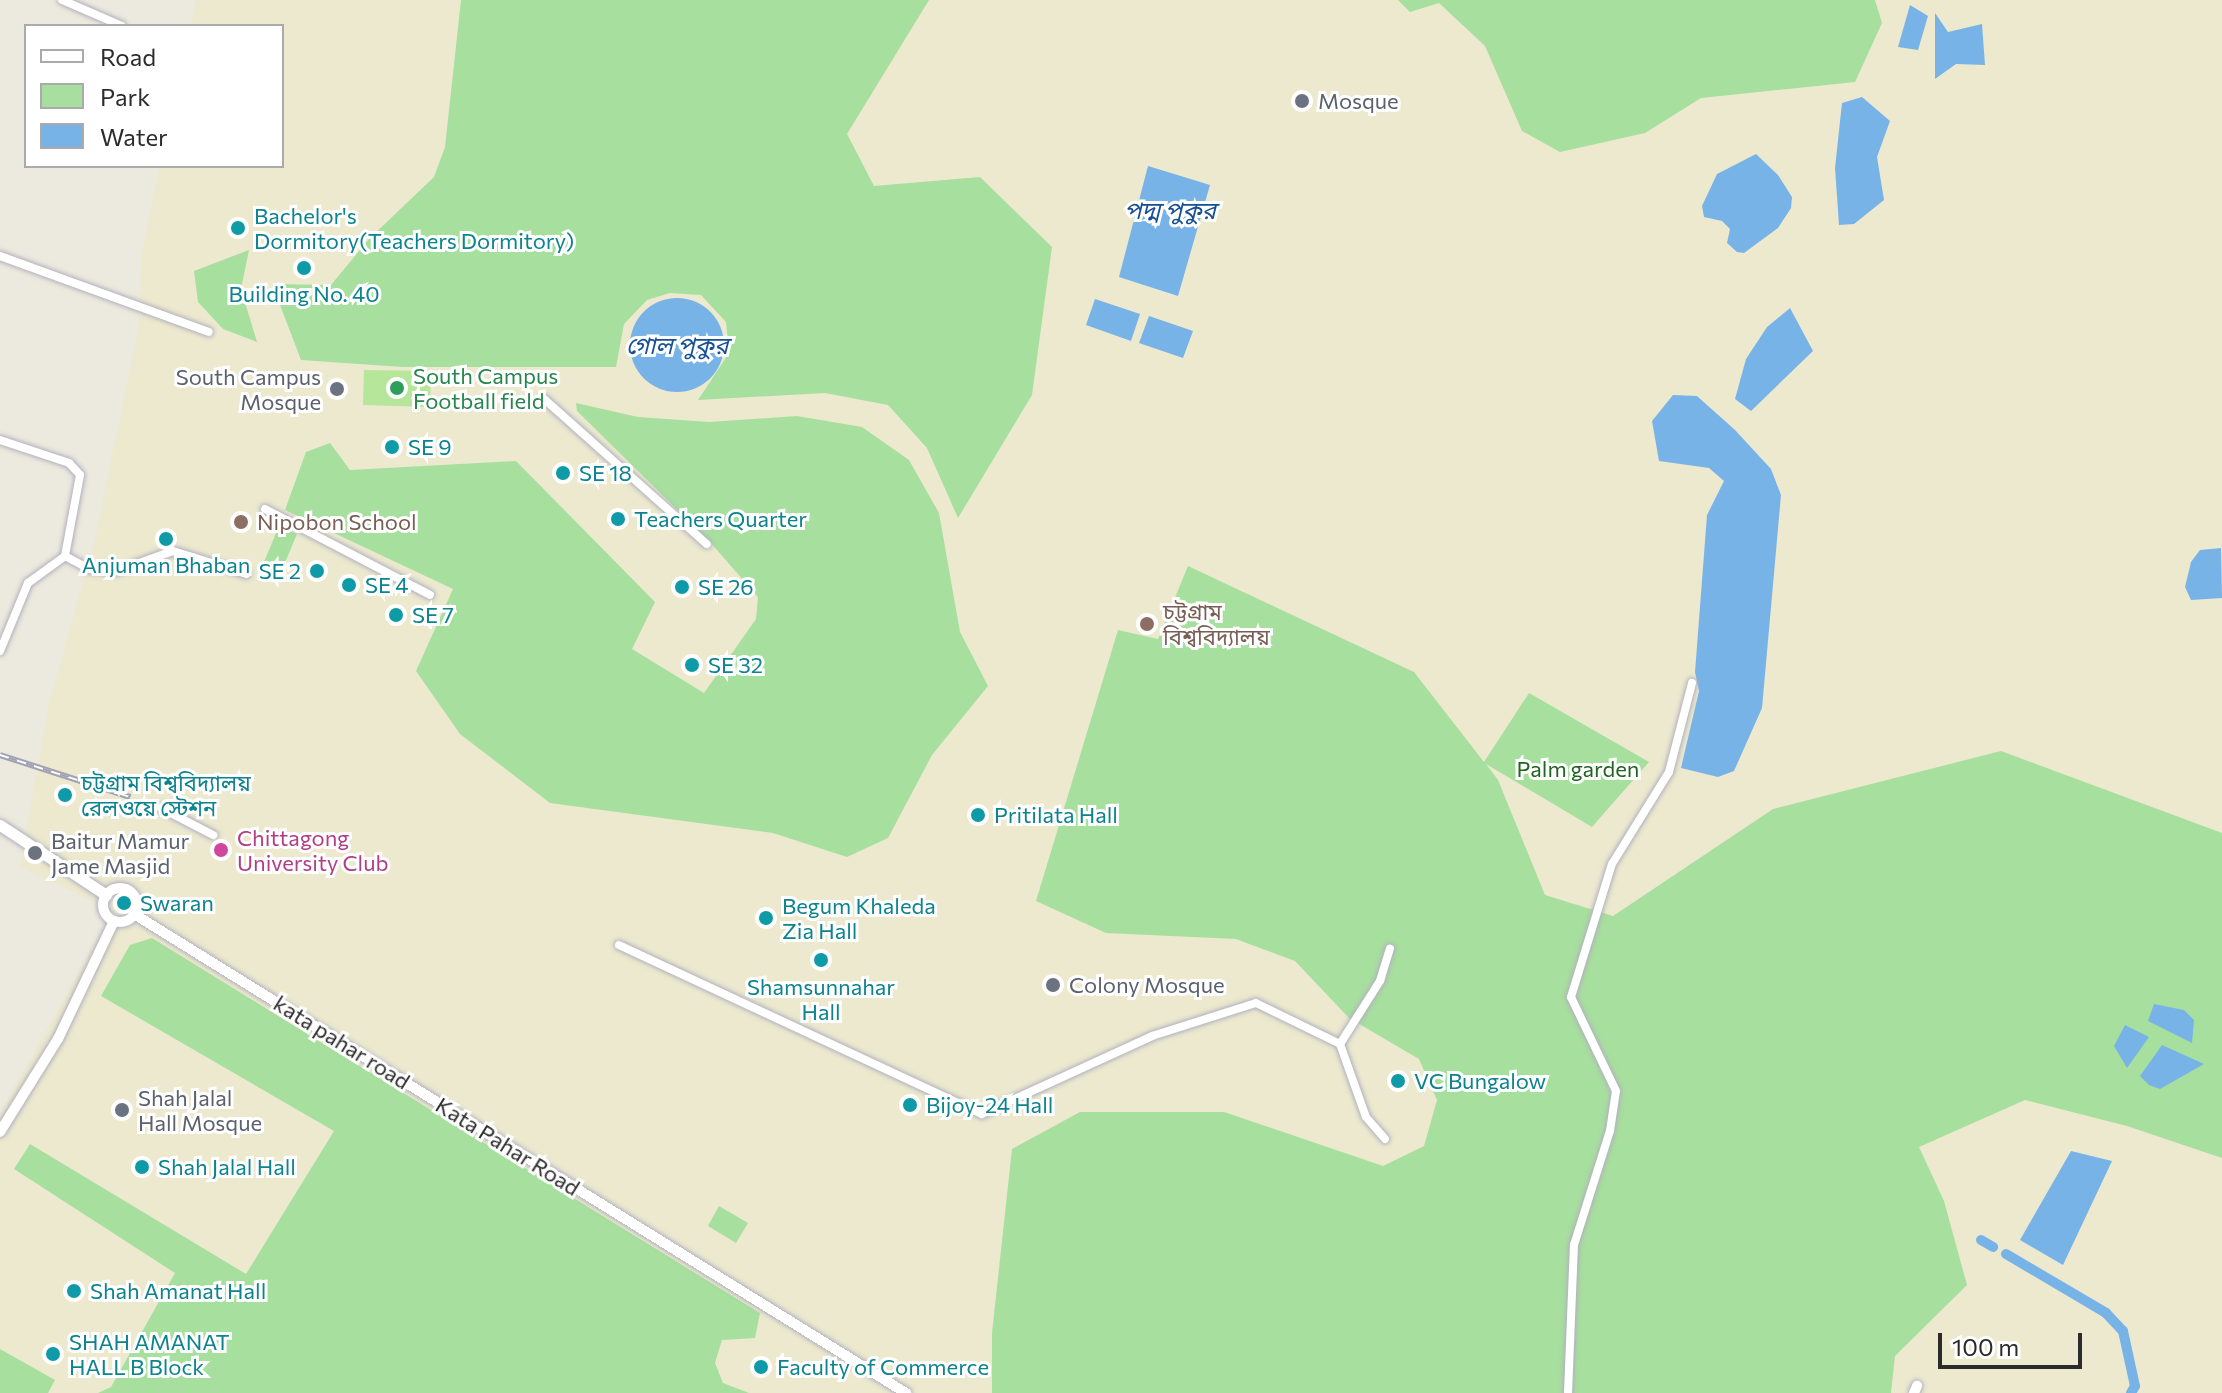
<!DOCTYPE html>
<html>
<head>
<meta charset="utf-8">
<style>
  body { margin:0 }
  #map { position:relative; width:2222px; height:1393px; overflow:hidden; background:#ece9de; font-family:Commissioner,"Noto Sans Bengali",sans-serif }
  div>[style] { position:absolute }
  .education>* { inset:0; background:#ece9cf }
  .green>* { inset:0; background:#a7df9e }
  .pitch>* { inset:0; background:#b6e69a }
  .water>* { inset:0; background:#78b3e7 }
  .round { border-radius:50% }
  .canal>* { height:10px; margin:-5px; padding:0 5px; transform-origin:5px; border-radius:5px; background:#78b3e7 }
  .roads { filter:drop-shadow(0 0 2px #b2b1be) drop-shadow(0 0 2px #b2b1be) }
  .minor>* { height:8px; margin:-4px; padding:0 4px; transform-origin:4px; border-radius:4px; background:#fff }
  .tertiary>* { height:10px; margin:-5px; padding:0 5px; transform-origin:5px; border-radius:5px; background:#fff }
  .tertiary>.ring { margin:-5px; padding:0; box-sizing:content-box; background:none; border:10px solid #fff; border-radius:50% }
  .secondary>* { height:11px; margin:-5.5px; padding:0 5.5px; transform-origin:5.5px; border-radius:5.5px; background:#fff }
  .rail>* { height:6px; margin-top:-3px; transform-origin:0; background:repeating-linear-gradient(90deg,#fff 0 9px,#a2a1b4 0 18px); box-sizing:border-box; border-block:2px solid #a2a1b4 }
  .dots>* { width:22px; height:22px; translate:-50% -50%; box-sizing:border-box; border:4px solid #fff; border-radius:50% }
  span { translate:-50% -50%; white-space:nowrap; text-align:center; line-height:1.15; -webkit-text-stroke:6px #fff; paint-order:stroke }
  .worship-label { font-size:22px; color:#5b616d }
  .left { translate:0 -50%; text-align:left }
  .right { translate:-100% -50%; text-align:right }
  .culture-label { font-size:22px; color:#0d838f }
  .leisure-label { font-size:22px; color:#27864d }
  .education-label { font-size:22px; color:#785e54 }
  .park-label { font-size:22px; color:#1f641f }
  .hotel-label { font-size:22px; color:#b23c85 }
  .street-label { font-size:22px; color:#2b2b2b }
  .water-label { font-size:24px; color:#164f94; font-style:italic }
  .legend { position:absolute; left:24px; top:24px; width:260px; height:144px; box-sizing:border-box; background:#fff; border:2px solid #aaa; margin:0; padding:10px 14px; list-style:none; font-size:24px; color:#2b2b2b }
  .legend li { display:flex; align-items:center; gap:16px; height:40px }
  .legend b { width:40px; border:2px solid #aaa }
  .scale { position:absolute; left:1938px; top:1333px; width:144px; height:36px; box-sizing:border-box; border:4px solid #2b2b2b; border-top:0; padding-left:10px; font-size:24px; line-height:28px; white-space:nowrap; color:#2b2b2b; -webkit-text-stroke:6px #fff; paint-order:stroke }
</style>
</head>
<body>
<div id="map">
  <div class="education">
    <i style="clip-path:polygon(196px 0,2222px 0,2222px 1393px,0 1393px,0 1114px,105px 925px,97px 903px,20px 867px,48px 708px,95px 540px,139px 324px,142px 251px,160px 166px,282px 166px,282px 26px,191px 26px)"></i>
  </div>
  <div class="green">
    <i style="clip-path:polygon(461px 0,929px 0,847px 134px,874px 186px,980px 177px,1052px 247px,1032px 395px,958px 518px,927px 448px,888px 405px,825px 393px,698px 400px,729px 353px,726px 322px,701px 295px,670px 293px,647px 300px,624px 324px,616px 367px,403px 367px,301px 360px,272px 284px,331px 285px,369px 239px,434px 177px,445px 147px)"></i>
    <i style="clip-path:polygon(1398px 0,1875px 0,1882px 23px,1855px 82px,1701px 98px,1645px 133px,1560px 152px,1522px 131px,1485px 46px,1439px 3px,1410px 12px)"></i>
    <i style="clip-path:polygon(249px 250px,241px 289px,257px 342px,223px 329px,198px 302px,194px 271px)"></i>
    <i style="clip-path:polygon(576px 403px,638px 417px,709px 422px,797px 416px,862px 427px,909px 460px,939px 513px,960px 632px,988px 686px,932px 755px,888px 838px,847px 857px,773px 833px,550px 803px,460px 734px,416px 671px,453px 589px,285px 510px,306px 452px,330px 443px,350px 470px,516px 461px,655px 602px,632px 649px,704px 693px,756px 619px,758px 597px,710px 542px,577px 411px)"></i>
    <i style="clip-path:polygon(279px 526px,297px 534px,279px 577px,261px 569px)"></i>
    <i style="clip-path:polygon(1188px 566px,1414px 672px,1484px 762px,1529px 693px,1649px 762px,1592px 827px,1486px 764px,1498px 780px,1545px 895px,1613px 916px,1773px 809px,2001px 751px,2222px 833px,2222px 1158px,2127px 1126px,2025px 1100px,1919px 1147px,1944px 1201px,1967px 1285px,1895px 1356px,1891px 1393px,992px 1393px,992px 1333px,1012px 1149px,1080px 1112px,1224px 1112px,1383px 1166px,1424px 1146px,1437px 1100px,1419px 1059px,1349px 1018px,1295px 961px,1236px 939px,1106px 933px,1036px 901px,1118px 630px,1158px 639px)"></i>
    <i style="clip-path:polygon(152px 938px,760px 1313px,755px 1338px,722px 1340px,715px 1363px,723px 1383px,749px 1393px,98px 1393px,111px 1387px,175px 1273px,14px 1169px,30px 1144px,246px 1274px,334px 1131px,101px 996px,130px 945px)"></i>
    <i style="clip-path:polygon(719px 1206px,748px 1223px,736px 1243px,708px 1226px)"></i>
    <i style="clip-path:polygon(0 1349px,55px 1380px,48px 1393px,0 1393px)"></i>
  </div>
  <div class="pitch">
    <i style="clip-path:polygon(364px 370px,431px 371px,430px 407px,363px 405px)"></i>
  </div>
  <div class="water">
    <i style="clip-path:polygon(1910px 5px,1928px 16px,1918px 50px,1898px 47px)"></i>
    <i style="clip-path:polygon(1935px 13px,1948px 32px,1982px 24px,1985px 65px,1956px 64px,1935px 79px)"></i>
    <i style="clip-path:polygon(1862px 97px,1890px 121px,1877px 157px,1884px 200px,1854px 224px,1839px 225px,1835px 168px,1842px 103px)"></i>
    <i style="clip-path:polygon(1756px 154px,1778px 175px,1792px 197px,1791px 208px,1778px 228px,1744px 253px,1737px 252px,1727px 243px,1730px 229px,1722px 221px,1704px 217px,1702px 206px,1717px 174px)"></i>
    <i style="clip-path:polygon(1148px 166px,1210px 185px,1178px 296px,1119px 277px)"></i>
    <i class="round" style="left:630px;top:298px;width:94px;height:94px"></i>
    <i style="clip-path:polygon(1095px 299px,1140px 314px,1131px 341px,1086px 325px)"></i>
    <i style="clip-path:polygon(1790px 308px,1813px 351px,1751px 411px,1735px 399px,1746px 359px,1767px 327px)"></i>
    <i style="clip-path:polygon(1149px 316px,1193px 331px,1183px 358px,1139px 343px)"></i>
    <i style="clip-path:polygon(1673px 395px,1697px 396px,1735px 430px,1771px 469px,1781px 495px,1762px 708px,1734px 771px,1718px 777px,1681px 768px,1699px 691px,1695px 672px,1707px 515px,1724px 481px,1709px 468px,1659px 461px,1652px 421px)"></i>
    <i style="clip-path:polygon(2221px 548px,2222px 598px,2191px 600px,2185px 587px,2191px 562px,2200px 550px)"></i>
    <i style="clip-path:polygon(2154px 1004px,2184px 1010px,2194px 1020px,2192px 1043px,2148px 1021px)"></i>
    <i style="clip-path:polygon(2125px 1025px,2149px 1037px,2127px 1068px,2114px 1046px)"></i>
    <i style="clip-path:polygon(2162px 1045px,2204px 1064px,2160px 1089px,2149px 1085px,2140px 1076px)"></i>
    <i style="clip-path:polygon(2071px 1151px,2112px 1161px,2063px 1265px,2020px 1240px)"></i>
  </div>
  <div class="canal">
    <i style="left:1981px;top:1240px;width:14px;rotate:30deg"></i>
    <i style="left:2006px;top:1254px;width:116px;rotate:30.5deg"></i>
    <i style="left:2106px;top:1313px;width:25px;rotate:47deg"></i>
    <i style="left:2123px;top:1331px;width:56px;rotate:77.7deg"></i>
    <i style="left:2135px;top:1386px;width:8px;rotate:120deg"></i>
  </div>
  <div class="roads">
    <div class="minor">
      <i style="left:62px;top:0;width:65px;rotate:23.4deg"></i>
      <i style="left:0;top:256px;width:222px;rotate:20deg"></i>
      <i style="left:544px;top:399px;width:218px;rotate:41.7deg"></i>
      <i style="left:0;top:440px;width:73px;rotate:18.4deg"></i>
      <i style="left:69px;top:463px;width:16px;rotate:47deg"></i>
      <i style="left:80px;top:475px;width:82px;rotate:100.5deg"></i>
      <i style="left:265px;top:509px;width:186px;rotate:27.5deg"></i>
      <i style="left:65px;top:556px;width:27px;rotate:28deg"></i>
      <i style="left:89px;top:569px;width:28px;rotate:4deg"></i>
      <i style="left:117px;top:571px;width:59px;rotate:-19.7deg"></i>
      <i style="left:173px;top:551px;width:77px;rotate:17.3deg"></i>
      <i style="left:0;top:651px;width:74px;rotate:-67.6deg"></i>
      <i style="left:28px;top:583px;width:46px;rotate:-36.1deg"></i>
      <i style="left:161px;top:808px;width:59px;rotate:27.4deg"></i>
      <i style="left:619px;top:945px;width:400px;rotate:25deg"></i>
      <i style="left:982px;top:1114px;width:187px;rotate:-24.6deg"></i>
      <i style="left:1152px;top:1036px;width:109px;rotate:-17.6deg"></i>
      <i style="left:1256px;top:1003px;width:93px;rotate:26deg"></i>
      <i style="left:1340px;top:1044px;width:77px;rotate:70.4deg"></i>
      <i style="left:1366px;top:1117px;width:29px;rotate:49deg"></i>
      <i style="left:1340px;top:1044px;width:75px;rotate:-57.6deg"></i>
      <i style="left:1380px;top:981px;width:34px;rotate:-73deg"></i>
      <i style="left:1568px;top:1393px;width:148px;rotate:-87.7deg"></i>
      <i style="left:1574px;top:1245px;width:120px;rotate:-72.5deg"></i>
      <i style="left:1610px;top:1131px;width:40px;rotate:-81.5deg"></i>
      <i style="left:1616px;top:1091px;width:104px;rotate:-115.6deg"></i>
      <i style="left:1571px;top:997px;width:139px;rotate:-72.9deg"></i>
      <i style="left:1612px;top:864px;width:108px;rotate:-58.2deg"></i>
      <i style="left:1669px;top:772px;width:92px;rotate:-75.5deg"></i>
    </div>
    <div class="tertiary">
      <i class="ring" style="left:103px;top:888px;width:24px;height:24px"></i>
      <i style="left:134px;top:914px;width:909px;rotate:31.82deg"></i>
      <i style="left:0;top:1132px;width:110px;rotate:-58.1deg"></i>
      <i style="left:58px;top:1039px;width:131px;rotate:-64.6deg"></i>
      <i style="left:1914px;top:1393px;width:8px;rotate:-67deg"></i>
    </div>
    <div class="secondary">
      <i style="left:0;top:825px;width:127px;rotate:33.4deg"></i>
    </div>
  </div>
  <div class="rail">
    <i style="left:0;top:755px;width:137px;rotate:17.9deg"></i>
  </div>
  <div class="dots">
    <i style="left:1302px;top:101px;background:#6b7280"></i>
    <i style="left:238px;top:228px;background:#0f9aa8"></i>
    <i style="left:304px;top:268px;background:#0f9aa8"></i>
    <i style="left:397px;top:388px;background:#2e9e5b"></i>
    <i style="left:337px;top:389px;background:#6b7280"></i>
    <i style="left:392px;top:447px;background:#0f9aa8"></i>
    <i style="left:563px;top:473px;background:#0f9aa8"></i>
    <i style="left:618px;top:519px;background:#0f9aa8"></i>
    <i style="left:241px;top:522px;background:#8d6e63"></i>
    <i style="left:166px;top:539px;background:#0f9aa8"></i>
    <i style="left:317px;top:571px;background:#0f9aa8"></i>
    <i style="left:349px;top:585px;background:#0f9aa8"></i>
    <i style="left:682px;top:587px;background:#0f9aa8"></i>
    <i style="left:396px;top:615px;background:#0f9aa8"></i>
    <i style="left:1147px;top:624px;background:#8d6e63"></i>
    <i style="left:692px;top:665px;background:#0f9aa8"></i>
    <i style="left:65px;top:795px;background:#0f9aa8"></i>
    <i style="left:978px;top:815px;background:#0f9aa8"></i>
    <i style="left:221px;top:850px;background:#d1479c"></i>
    <i style="left:35px;top:853px;background:#6b7280"></i>
    <i style="left:124px;top:903px;background:#0f9aa8"></i>
    <i style="left:766px;top:918px;background:#0f9aa8"></i>
    <i style="left:821px;top:960px;background:#0f9aa8"></i>
    <i style="left:1053px;top:985px;background:#6b7280"></i>
    <i style="left:1398px;top:1081px;background:#0f9aa8"></i>
    <i style="left:910px;top:1105px;background:#0f9aa8"></i>
    <i style="left:122px;top:1110px;background:#6b7280"></i>
    <i style="left:142px;top:1167px;background:#0f9aa8"></i>
    <i style="left:74px;top:1291px;background:#0f9aa8"></i>
    <i style="left:53px;top:1354px;background:#0f9aa8"></i>
    <i style="left:761px;top:1367px;background:#0f9aa8"></i>
  </div>
  <div class="worship-label">
    <span class="left" style="left:1318px;top:101px">Mosque</span>
    <span class="right" style="left:321px;top:389px">South Campus<br>Mosque</span>
    <span class="left" style="left:51px;top:853px">Baitur Mamur<br>Jame Masjid</span>
    <span class="left" style="left:1069px;top:985px">Colony Mosque</span>
    <span class="left" style="left:138px;top:1110px">Shah Jalal<br>Hall Mosque</span>
  </div>
  <div class="culture-label">
    <span class="left" style="left:254px;top:228px">Bachelor's<br>Dormitory(Teachers Dormitory)</span>
    <span style="left:304px;top:294px">Building No. 40</span>
    <span class="left" style="left:408px;top:447px">SE 9</span>
    <span class="left" style="left:579px;top:473px">SE 18</span>
    <span class="left" style="left:634px;top:519px">Teachers Quarter</span>
    <span style="left:166px;top:565px">Anjuman Bhaban</span>
    <span class="right" style="left:301px;top:571px">SE 2</span>
    <span class="left" style="left:365px;top:585px">SE 4</span>
    <span class="left" style="left:698px;top:587px">SE 26</span>
    <span class="left" style="left:412px;top:615px">SE 7</span>
    <span class="left" style="left:708px;top:665px">SE 32</span>
    <span class="left" style="left:81px;top:795px">চট্টগ্রাম বিশ্ববিদ্যালয়<br>রেলওয়ে স্টেশন</span>
    <span class="left" style="left:994px;top:815px">Pritilata Hall</span>
    <span class="left" style="left:140px;top:903px">Swaran</span>
    <span class="left" style="left:782px;top:918px">Begum Khaleda<br>Zia Hall</span>
    <span style="left:821px;top:999px">Shamsunnahar<br>Hall</span>
    <span class="left" style="left:1414px;top:1081px">VC Bungalow</span>
    <span class="left" style="left:926px;top:1105px">Bijoy-24 Hall</span>
    <span class="left" style="left:158px;top:1167px">Shah Jalal Hall</span>
    <span class="left" style="left:90px;top:1291px">Shah Amanat Hall</span>
    <span class="left" style="left:69px;top:1354px">SHAH AMANAT<br>HALL B Block</span>
    <span class="left" style="left:777px;top:1367px">Faculty of Commerce</span>
  </div>
  <div class="leisure-label">
    <span class="left" style="left:413px;top:388px">South Campus<br>Football field</span>
  </div>
  <div class="education-label">
    <span class="left" style="left:257px;top:522px">Nipobon School</span>
    <span class="left" style="left:1163px;top:624px">চট্টগ্রাম<br>বিশ্ববিদ্যালয়</span>
  </div>
  <div class="park-label">
    <span style="left:1578px;top:769px">Palm garden</span>
  </div>
  <div class="hotel-label">
    <span class="left" style="left:237px;top:850px">Chittagong<br>University Club</span>
  </div>
  <div class="street-label">
    <span style="left:342px;top:1042px;rotate:32deg">kata pahar road</span>
    <span style="left:508px;top:1146px;rotate:32deg">Kata Pahar Road</span>
  </div>
  <div class="water-label">
    <span style="left:1170px;top:210px">পদ্ম পুকুর</span>
    <span style="left:677px;top:345px">গোল পুকুর</span>
  </div>
  <ul class="legend">
  <li><b style="height:10px;background:#fff"></b>Road</li>
  <li><b style="height:22px;background:#a7df9e"></b>Park</li>
  <li><b style="height:22px;background:#78b3e7"></b>Water</li>
  </ul>
  <div class="scale">100 m</div>
</div>
</body>
</html>
